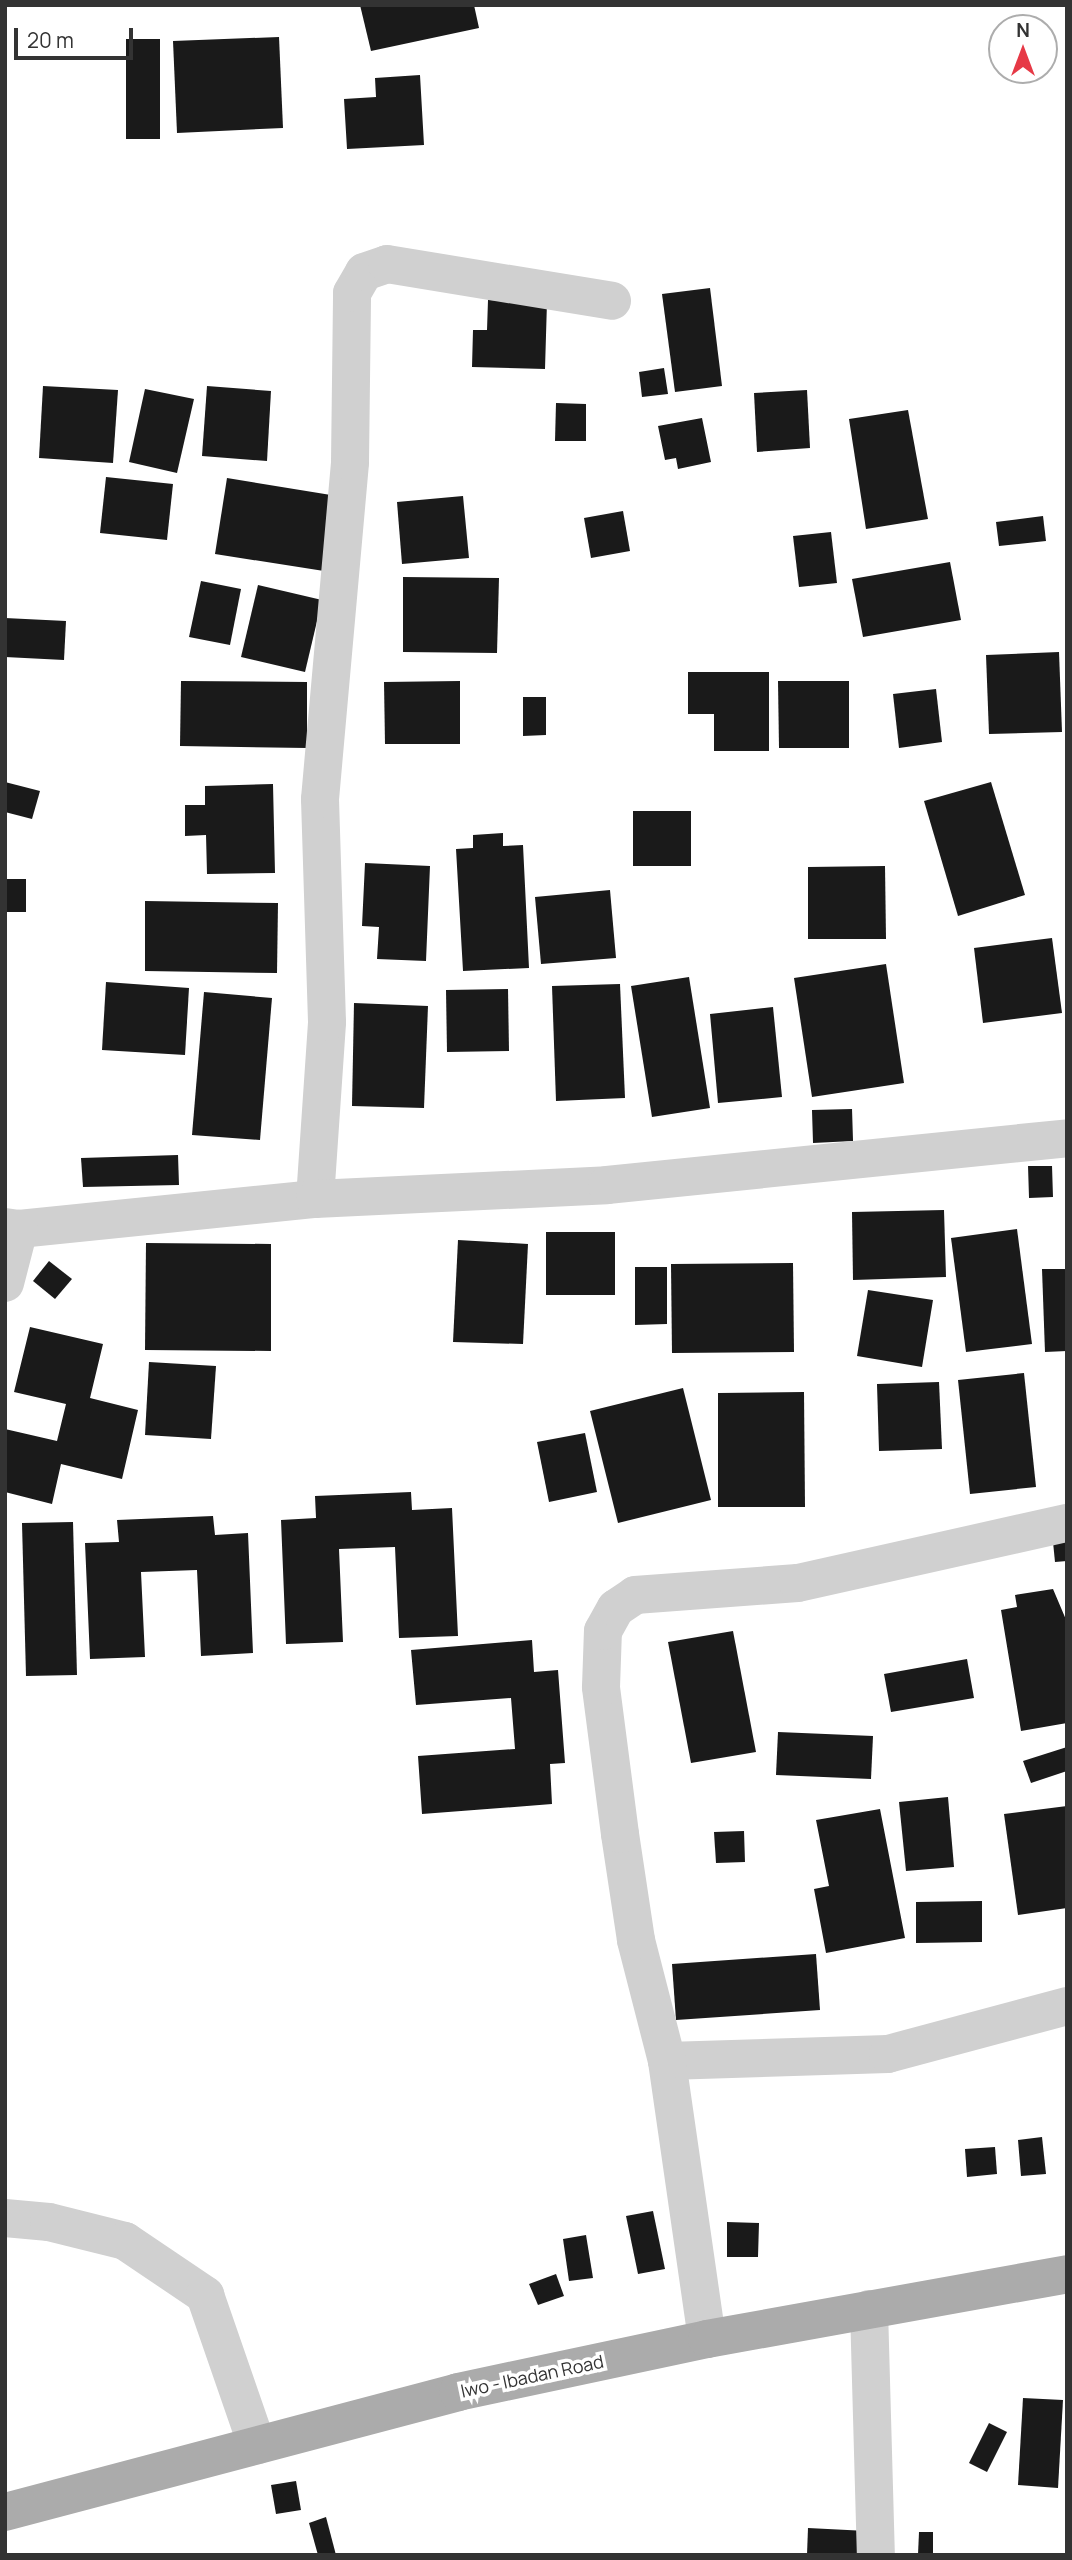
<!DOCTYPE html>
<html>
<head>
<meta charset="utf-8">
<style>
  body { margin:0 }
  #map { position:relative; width:1072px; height:2560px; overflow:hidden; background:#fff; font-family:Manrope,sans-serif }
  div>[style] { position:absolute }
  .building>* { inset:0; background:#1a1a1a }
  .minor>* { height:38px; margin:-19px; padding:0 19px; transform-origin:19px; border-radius:19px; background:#d0d0d0 }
  .major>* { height:38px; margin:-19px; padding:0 19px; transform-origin:19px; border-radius:19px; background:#ababab }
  span { translate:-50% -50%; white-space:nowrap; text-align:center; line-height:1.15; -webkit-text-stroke:7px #fff; paint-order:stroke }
  .street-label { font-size:18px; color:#333 }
  .frame { position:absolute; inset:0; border:7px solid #333; pointer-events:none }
  .north { position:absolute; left:988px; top:14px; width:70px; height:70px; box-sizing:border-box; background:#fff; border:2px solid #adadad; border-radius:50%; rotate:0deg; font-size:19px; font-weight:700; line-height:28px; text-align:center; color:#333 }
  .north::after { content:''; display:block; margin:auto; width:24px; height:32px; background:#e63946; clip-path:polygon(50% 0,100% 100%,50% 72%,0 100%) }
  .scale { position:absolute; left:14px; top:28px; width:119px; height:32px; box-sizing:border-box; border:4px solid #333; border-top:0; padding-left:9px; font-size:21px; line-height:24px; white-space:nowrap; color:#333; -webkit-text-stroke:5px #fff; paint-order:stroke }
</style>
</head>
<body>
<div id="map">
  <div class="building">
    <i style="clip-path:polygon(360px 5px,474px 5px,479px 28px,371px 51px)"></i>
    <i style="clip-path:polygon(279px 37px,283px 128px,177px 133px,173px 41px)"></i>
    <i style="clip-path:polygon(126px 39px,160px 39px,160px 139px,126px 139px)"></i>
    <i style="clip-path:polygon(420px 75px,424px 145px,347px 149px,344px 99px,376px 97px,375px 78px)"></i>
    <i style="clip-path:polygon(710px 288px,722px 386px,675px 392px,662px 294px)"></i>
    <i style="clip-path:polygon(488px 300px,547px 302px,545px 369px,472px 367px,473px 330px,487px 330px)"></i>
    <i style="clip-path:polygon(664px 368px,668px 394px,642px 397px,639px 372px)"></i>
    <i style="clip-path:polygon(43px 386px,118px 390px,113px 463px,39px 458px)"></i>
    <i style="clip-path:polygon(207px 386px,271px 391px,267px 461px,202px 456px)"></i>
    <i style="clip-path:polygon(145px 389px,194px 399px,177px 473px,129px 462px)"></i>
    <i style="clip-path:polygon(807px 390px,810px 448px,757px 452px,754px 393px)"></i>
    <i style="clip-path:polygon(556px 403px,586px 404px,586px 441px,555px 441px)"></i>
    <i style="clip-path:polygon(908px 410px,928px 519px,866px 529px,849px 419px)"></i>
    <i style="clip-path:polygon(702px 418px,711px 462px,678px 469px,676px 458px,665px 460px,658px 426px)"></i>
    <i style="clip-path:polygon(106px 477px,173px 484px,167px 540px,100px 533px)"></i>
    <i style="clip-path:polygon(227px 478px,337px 496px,324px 571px,215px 554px)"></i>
    <i style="clip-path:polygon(463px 496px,469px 558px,402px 564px,397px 502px)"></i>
    <i style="clip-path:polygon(623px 511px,630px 551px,591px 558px,584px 518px)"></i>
    <i style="clip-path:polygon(1043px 516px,1046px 541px,999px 546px,996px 522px)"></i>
    <i style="clip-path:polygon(831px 532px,837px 583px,799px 587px,793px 536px)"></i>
    <i style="clip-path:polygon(950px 562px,961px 620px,863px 637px,852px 579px)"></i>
    <i style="clip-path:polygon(403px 577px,499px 578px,497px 653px,403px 652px)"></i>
    <i style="clip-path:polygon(201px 581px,241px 589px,230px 645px,189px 637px)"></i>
    <i style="clip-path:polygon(258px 585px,322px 600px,305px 672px,241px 657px)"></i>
    <i style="clip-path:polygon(5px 618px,66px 621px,64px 660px,5px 657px)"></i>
    <i style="clip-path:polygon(1059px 652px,1062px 732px,989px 734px,986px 655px)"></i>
    <i style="clip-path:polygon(688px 672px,769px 672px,769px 751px,714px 751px,714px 714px,688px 714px)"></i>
    <i style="clip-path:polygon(181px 681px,307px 682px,307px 748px,180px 746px)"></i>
    <i style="clip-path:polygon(460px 681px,460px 744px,385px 744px,384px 682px)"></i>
    <i style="clip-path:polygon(778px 681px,849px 681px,849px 748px,779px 748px)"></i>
    <i style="clip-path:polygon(936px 689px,942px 742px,899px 748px,893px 694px)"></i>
    <i style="clip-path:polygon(523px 697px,546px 697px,546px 735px,523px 736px)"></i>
    <i style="clip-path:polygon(5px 782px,40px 791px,32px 819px,5px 812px)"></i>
    <i style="clip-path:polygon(991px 782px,1025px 895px,958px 916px,924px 801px)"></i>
    <i style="clip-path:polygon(273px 784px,275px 873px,207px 874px,206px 835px,185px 836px,185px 805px,205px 805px,205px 786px)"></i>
    <i style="clip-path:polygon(633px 811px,691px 811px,691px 866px,633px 866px)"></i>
    <i style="clip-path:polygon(503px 833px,503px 846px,523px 845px,529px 968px,463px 971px,456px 849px,473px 848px,473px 835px)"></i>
    <i style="clip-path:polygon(365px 863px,430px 866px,426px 961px,377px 959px,379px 927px,362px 926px)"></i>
    <i style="clip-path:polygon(885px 866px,886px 939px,808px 939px,808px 867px)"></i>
    <i style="clip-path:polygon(5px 879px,26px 879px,26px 912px,5px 912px)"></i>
    <i style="clip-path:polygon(610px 890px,616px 958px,541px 964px,535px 897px)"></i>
    <i style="clip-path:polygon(145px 901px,278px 903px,277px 973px,145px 971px)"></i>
    <i style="clip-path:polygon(1052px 938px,1062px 1013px,983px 1023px,974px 948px)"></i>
    <i style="clip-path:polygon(886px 964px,904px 1083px,812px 1097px,794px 978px)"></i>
    <i style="clip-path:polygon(689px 977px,710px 1108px,652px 1117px,631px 986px)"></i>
    <i style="clip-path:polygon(106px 982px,189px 988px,185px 1055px,102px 1050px)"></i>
    <i style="clip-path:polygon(620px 984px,625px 1098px,556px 1101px,552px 986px)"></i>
    <i style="clip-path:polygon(508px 989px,509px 1051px,447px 1052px,446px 990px)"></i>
    <i style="clip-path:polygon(204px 992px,272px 998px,260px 1140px,192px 1135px)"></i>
    <i style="clip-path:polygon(354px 1003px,428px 1006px,424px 1108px,352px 1106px)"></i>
    <i style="clip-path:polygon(773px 1007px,782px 1097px,718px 1103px,710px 1014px)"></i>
    <i style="clip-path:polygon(852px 1109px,853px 1141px,813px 1143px,812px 1110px)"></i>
    <i style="clip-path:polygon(178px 1155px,179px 1185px,83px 1187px,81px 1158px)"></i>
    <i style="clip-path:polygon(1028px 1166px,1052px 1166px,1053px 1197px,1029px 1198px)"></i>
    <i style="clip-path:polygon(944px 1210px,946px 1277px,853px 1280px,852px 1212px)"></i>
    <i style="clip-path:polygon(1017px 1229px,1032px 1344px,966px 1352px,951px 1238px)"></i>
    <i style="clip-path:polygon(546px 1232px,615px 1232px,615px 1295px,546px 1295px)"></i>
    <i style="clip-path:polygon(458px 1240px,528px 1244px,523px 1344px,453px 1342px)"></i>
    <i style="clip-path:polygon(146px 1243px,271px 1244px,271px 1351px,145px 1350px)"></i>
    <i style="clip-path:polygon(49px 1261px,72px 1279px,55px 1299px,33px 1281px)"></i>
    <i style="clip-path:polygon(793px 1263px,794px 1352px,672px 1353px,671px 1264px)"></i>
    <i style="clip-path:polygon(635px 1267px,667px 1267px,667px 1324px,635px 1325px)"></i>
    <i style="clip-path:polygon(1042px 1269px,1067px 1269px,1067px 1351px,1045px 1352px)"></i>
    <i style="clip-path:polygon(868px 1290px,933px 1300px,922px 1367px,857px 1356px)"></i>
    <i style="clip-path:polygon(30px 1327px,103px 1344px,90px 1398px,138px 1410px,122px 1479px,61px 1464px,52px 1504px,5px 1492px,5px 1429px,57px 1441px,66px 1404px,14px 1392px)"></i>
    <i style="clip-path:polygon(149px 1362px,216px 1366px,211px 1439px,145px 1435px)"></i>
    <i style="clip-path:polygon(1024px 1373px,1036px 1487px,970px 1494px,958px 1380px)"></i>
    <i style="clip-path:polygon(939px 1382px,942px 1449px,879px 1451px,877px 1384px)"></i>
    <i style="clip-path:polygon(683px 1388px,711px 1500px,618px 1523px,590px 1411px)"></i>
    <i style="clip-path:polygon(804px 1392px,805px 1507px,718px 1507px,718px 1393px)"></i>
    <i style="clip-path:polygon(585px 1433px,597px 1492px,549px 1502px,537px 1442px)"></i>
    <i style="clip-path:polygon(411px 1492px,412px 1510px,452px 1508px,458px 1636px,399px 1638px,395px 1547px,339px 1549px,343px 1642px,286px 1644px,281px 1520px,316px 1518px,315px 1496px)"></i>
    <i style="clip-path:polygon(213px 1516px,215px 1535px,248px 1533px,253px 1653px,201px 1656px,197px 1570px,141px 1572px,145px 1657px,90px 1659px,85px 1543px,119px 1542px,117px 1520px)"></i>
    <i style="clip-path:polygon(73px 1522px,77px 1675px,26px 1676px,22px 1523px)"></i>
    <i style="clip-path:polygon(1067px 1530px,1067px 1561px,1055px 1562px,1052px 1532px)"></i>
    <i style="clip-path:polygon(1053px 1589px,1067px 1622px,1067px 1723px,1021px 1731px,1001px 1610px,1017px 1607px,1015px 1595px)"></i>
    <i style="clip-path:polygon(733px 1631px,756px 1752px,691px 1763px,668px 1642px)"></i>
    <i style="clip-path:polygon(532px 1640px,534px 1672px,558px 1670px,565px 1763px,550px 1764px,552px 1804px,422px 1814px,418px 1756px,515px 1749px,511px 1698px,416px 1705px,411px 1650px)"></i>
    <i style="clip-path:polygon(967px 1659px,974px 1698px,891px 1712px,884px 1674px)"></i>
    <i style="clip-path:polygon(778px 1732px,873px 1736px,871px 1779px,776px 1775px)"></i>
    <i style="clip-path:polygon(1067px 1747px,1067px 1771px,1031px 1783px,1023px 1761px)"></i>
    <i style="clip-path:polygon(948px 1797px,954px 1867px,906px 1871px,899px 1802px)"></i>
    <i style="clip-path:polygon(1067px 1806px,1067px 1908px,1018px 1915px,1004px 1814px)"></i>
    <i style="clip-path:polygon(880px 1809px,905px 1938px,826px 1953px,814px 1889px,829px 1886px,816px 1820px)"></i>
    <i style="clip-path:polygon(744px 1831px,745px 1862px,716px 1863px,714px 1832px)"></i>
    <i style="clip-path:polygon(982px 1901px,982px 1942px,916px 1943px,916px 1902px)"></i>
    <i style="clip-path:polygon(816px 1954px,820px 2010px,676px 2020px,672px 1964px)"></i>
    <i style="clip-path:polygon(1042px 2137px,1046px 2174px,1021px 2176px,1018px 2140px)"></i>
    <i style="clip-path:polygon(995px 2147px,997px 2174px,967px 2177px,965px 2149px)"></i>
    <i style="clip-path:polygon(653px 2211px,665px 2269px,638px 2274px,626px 2216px)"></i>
    <i style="clip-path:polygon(727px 2222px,759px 2223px,758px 2257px,727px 2257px)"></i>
    <i style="clip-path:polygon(586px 2235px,593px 2278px,569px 2281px,563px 2239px)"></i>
    <i style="clip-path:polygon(556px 2274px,564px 2296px,538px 2305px,529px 2284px)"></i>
    <i style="clip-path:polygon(1023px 2398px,1063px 2400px,1058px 2488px,1018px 2485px)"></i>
    <i style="clip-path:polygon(989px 2423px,1007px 2432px,987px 2472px,969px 2463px)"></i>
    <i style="clip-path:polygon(296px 2481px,301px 2510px,276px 2514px,271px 2485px)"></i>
    <i style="clip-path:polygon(326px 2517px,336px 2555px,318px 2555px,309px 2523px)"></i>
    <i style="clip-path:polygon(808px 2528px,867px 2531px,866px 2555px,807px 2555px)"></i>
    <i style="clip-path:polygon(919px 2532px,933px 2532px,933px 2555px,918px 2555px)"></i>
  </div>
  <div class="minor">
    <i style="left:315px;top:1199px;width:177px;rotate:-86.1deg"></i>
    <i style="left:327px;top:1022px;width:223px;rotate:-91.8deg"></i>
    <i style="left:320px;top:799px;width:338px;rotate:-84.9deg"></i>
    <i style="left:350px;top:462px;width:169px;rotate:-89.3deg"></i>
    <i style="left:352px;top:293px;width:24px;rotate:-60deg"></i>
    <i style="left:364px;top:272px;width:24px;rotate:-19deg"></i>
    <i style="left:387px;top:264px;width:228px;rotate:9.3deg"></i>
    <i style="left:5px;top:1227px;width:14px;rotate:8deg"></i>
    <i style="left:19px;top:1229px;width:298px;rotate:-5.8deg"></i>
    <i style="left:315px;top:1199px;width:292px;rotate:-2.7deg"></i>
    <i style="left:607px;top:1185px;width:462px;rotate:-5.8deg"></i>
    <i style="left:5px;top:1283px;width:56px;rotate:-75.5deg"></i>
    <i style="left:667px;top:2061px;width:221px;rotate:-1.8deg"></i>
    <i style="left:888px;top:2054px;width:185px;rotate:-15deg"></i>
    <i style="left:5px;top:2218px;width:44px;rotate:5.2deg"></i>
    <i style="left:49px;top:2222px;width:78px;rotate:14deg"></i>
    <i style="left:125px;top:2241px;width:97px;rotate:34deg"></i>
    <i style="left:205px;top:2295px;width:159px;rotate:70.9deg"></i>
    <i style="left:869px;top:2309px;width:246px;rotate:88.4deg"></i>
    <i style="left:707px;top:2339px;width:281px;rotate:-98.2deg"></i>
    <i style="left:667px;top:2061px;width:125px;rotate:-104.4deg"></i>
    <i style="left:636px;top:1940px;width:107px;rotate:-98.6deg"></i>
    <i style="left:620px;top:1834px;width:148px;rotate:-97.4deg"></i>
    <i style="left:601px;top:1687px;width:56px;rotate:-88deg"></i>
    <i style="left:603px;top:1631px;width:26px;rotate:-61deg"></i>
    <i style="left:616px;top:1608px;width:23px;rotate:-34deg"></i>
    <i style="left:635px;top:1595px;width:163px;rotate:-4.2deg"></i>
    <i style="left:798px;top:1583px;width:276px;rotate:-12.6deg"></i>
  </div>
  <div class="major">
    <i style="left:5px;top:2512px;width:469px;rotate:-14.8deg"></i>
    <i style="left:458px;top:2392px;width:255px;rotate:-12deg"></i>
    <i style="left:707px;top:2339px;width:366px;rotate:-10.2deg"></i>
  </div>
  <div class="street-label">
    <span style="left:532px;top:2376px;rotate:-12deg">Iwo - Ibadan Road</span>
  </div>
  <div class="frame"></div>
  <div class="north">N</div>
  <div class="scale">20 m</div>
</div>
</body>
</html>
